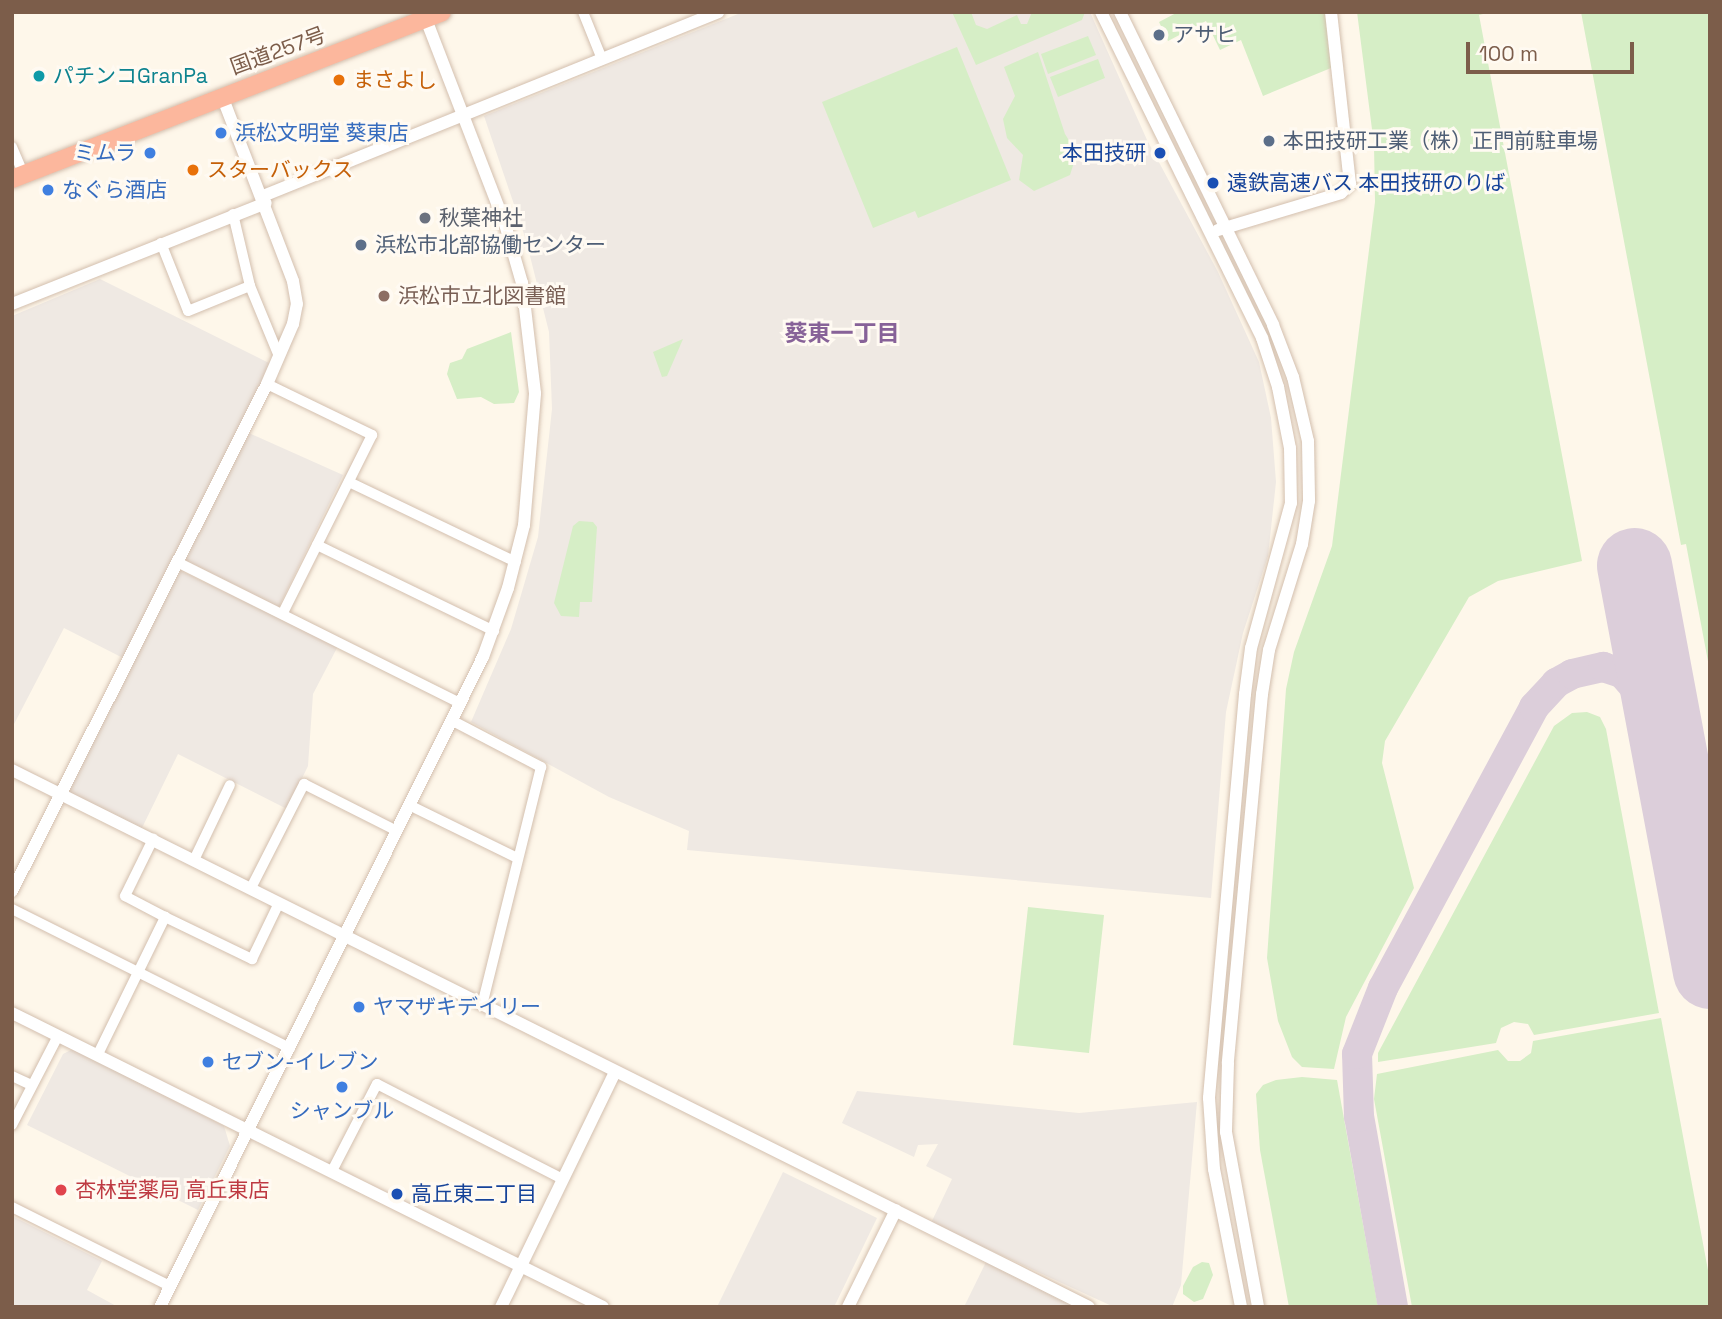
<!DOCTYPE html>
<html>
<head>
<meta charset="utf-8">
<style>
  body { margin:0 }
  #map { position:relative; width:1722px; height:1319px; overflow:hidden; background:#fef7ea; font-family:"Space Grotesk","Noto Sans JP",sans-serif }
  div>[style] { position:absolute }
  .industrial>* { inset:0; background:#efe9e3 }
  .green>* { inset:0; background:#d6eec6 }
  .taxiway>* { height:30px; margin:-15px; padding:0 15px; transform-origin:15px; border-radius:15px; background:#dcceda }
  .runway>* { height:75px; margin:-37.5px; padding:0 37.5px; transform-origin:37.5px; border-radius:37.5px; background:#dcceda }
  .roads { filter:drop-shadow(0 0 2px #d3bfae) drop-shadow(0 0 2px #d3bfae) }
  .street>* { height:10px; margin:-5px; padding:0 5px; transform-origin:5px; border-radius:5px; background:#fff }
  .secondary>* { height:12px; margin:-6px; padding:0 6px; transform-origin:6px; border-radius:6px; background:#fff }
  .highway>* { height:18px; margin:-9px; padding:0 9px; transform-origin:9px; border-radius:9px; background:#fcb79d }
  .dots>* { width:19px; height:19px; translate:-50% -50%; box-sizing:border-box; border:4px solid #fffaf2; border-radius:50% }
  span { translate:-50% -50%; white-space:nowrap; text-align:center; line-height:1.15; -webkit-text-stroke:6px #fffaf2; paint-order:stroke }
  .service-label { font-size:21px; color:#4e5e75 }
  .left { translate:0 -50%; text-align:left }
  .street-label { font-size:21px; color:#7c5d4a }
  .culture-label { font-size:21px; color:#0d838f }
  .food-label { font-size:21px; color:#c56008 }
  .shop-label { font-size:21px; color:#366cbe }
  .right { translate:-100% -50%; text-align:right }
  .transit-label { font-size:21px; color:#164399 }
  .worship-label { font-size:21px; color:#5b616d }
  .education-label { font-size:21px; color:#785e54 }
  .health-label { font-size:21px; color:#be3a42 }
  .neighbourhood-label { font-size:23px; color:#876298; font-weight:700 }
  .frame { position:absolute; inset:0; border:14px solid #7c5d4a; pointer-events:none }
  .scale { position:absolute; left:1466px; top:42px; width:168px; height:32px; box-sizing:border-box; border:4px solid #7c5d4a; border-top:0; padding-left:9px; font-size:21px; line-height:24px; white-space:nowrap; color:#7c5d4a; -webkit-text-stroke:5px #fffaf2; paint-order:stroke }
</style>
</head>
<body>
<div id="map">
  <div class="industrial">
    <i style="clip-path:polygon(743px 12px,1090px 12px,1147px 140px,1218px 272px,1259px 362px,1271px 418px,1276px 482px,1268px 556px,1243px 633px,1226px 712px,1211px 898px,687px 850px,689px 831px,609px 797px,471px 722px,511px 629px,538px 537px,552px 409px,549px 332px,526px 240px,484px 116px)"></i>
    <i style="clip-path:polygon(100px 279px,273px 365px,123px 658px,64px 628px,12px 728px,12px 316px)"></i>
    <i style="clip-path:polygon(249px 433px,343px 475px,279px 607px,185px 560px)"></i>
    <i style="clip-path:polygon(179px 570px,338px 646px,313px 694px,308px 766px,287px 809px,178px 754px,141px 830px,68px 792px)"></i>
    <i style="clip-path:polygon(73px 1049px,224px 1126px,230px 1146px,198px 1210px,27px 1125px,63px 1054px)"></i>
    <i style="clip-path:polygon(857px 1091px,1079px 1113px,1197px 1102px,1181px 1285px,1172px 1307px,1114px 1307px,931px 1223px,952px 1179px,926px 1166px,938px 1144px,918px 1145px,914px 1157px,842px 1123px)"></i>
    <i style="clip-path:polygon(783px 1172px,877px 1218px,834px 1307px,717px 1307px)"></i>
    <i style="clip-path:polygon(12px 1216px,102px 1261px,87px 1290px,118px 1307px,12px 1307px)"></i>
    <i style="clip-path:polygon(986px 1262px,1080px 1307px,964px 1307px)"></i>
  </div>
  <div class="green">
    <i style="clip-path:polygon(952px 12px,971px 12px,976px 25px,987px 29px,1017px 15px,1021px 24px,1027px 24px,1032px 12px,1085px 12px,1082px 20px,976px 65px)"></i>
    <i style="clip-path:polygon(1178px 12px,1325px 12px,1331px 68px,1263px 96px,1241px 40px,1220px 50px,1206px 21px,1168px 41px,1159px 22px)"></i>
    <i style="clip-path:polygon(1357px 12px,1491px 12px,1479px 15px,1582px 561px,1498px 581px,1469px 597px,1385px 741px,1382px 763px,1414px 888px,1346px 1017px,1334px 1069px,1302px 1067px,1292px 1057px,1278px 1021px,1267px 958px,1286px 689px,1294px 652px,1332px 546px,1375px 202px,1374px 145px)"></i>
    <i style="clip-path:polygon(1581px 12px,1710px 12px,1710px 672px,1686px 544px,1681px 545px)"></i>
    <i style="clip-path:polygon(1088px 36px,1096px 55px,1048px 74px,1041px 54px)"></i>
    <i style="clip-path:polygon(957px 47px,1011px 180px,918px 218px,915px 211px,873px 228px,822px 102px)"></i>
    <i style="clip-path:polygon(1038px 52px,1065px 134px,1077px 153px,1070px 175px,1034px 191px,1019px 180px,1023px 155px,1007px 138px,1003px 119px,1015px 96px,1004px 67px)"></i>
    <i style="clip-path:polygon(1098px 59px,1105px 78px,1058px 97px,1050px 77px)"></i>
    <i style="clip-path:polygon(511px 332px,519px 392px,514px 403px,494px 404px,481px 397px,457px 399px,447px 374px,450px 363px,462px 359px,467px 349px)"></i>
    <i style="clip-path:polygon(683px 339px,667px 376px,662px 377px,653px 352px)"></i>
    <i style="clip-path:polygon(579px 521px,593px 522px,597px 527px,592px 602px,580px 602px,579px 617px,561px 616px,554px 603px,573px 526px)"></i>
    <i style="clip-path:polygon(1587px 712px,1600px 717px,1606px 729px,1659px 1013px,1534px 1035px,1528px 1024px,1514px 1022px,1501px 1028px,1496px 1043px,1378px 1062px,1378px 1053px,1554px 726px,1572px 713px)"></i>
    <i style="clip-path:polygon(1028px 907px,1104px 915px,1089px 1053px,1013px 1045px)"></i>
    <i style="clip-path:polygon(1661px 1018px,1710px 1281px,1710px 1307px,1412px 1307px,1374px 1099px,1377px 1074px,1498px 1050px,1508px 1061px,1520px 1061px,1531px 1053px,1533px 1041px)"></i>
    <i style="clip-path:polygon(1302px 1077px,1337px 1080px,1378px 1307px,1289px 1307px,1260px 1150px,1256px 1094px,1263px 1085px,1276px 1080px)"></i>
    <i style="clip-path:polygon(1202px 1262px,1209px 1263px,1213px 1275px,1203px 1299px,1194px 1302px,1183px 1294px,1183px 1286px,1193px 1267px)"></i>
  </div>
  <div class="taxiway">
    <i style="left:1707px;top:958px;width:28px;rotate:-84deg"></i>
    <i style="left:1393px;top:1307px;width:193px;rotate:-100.1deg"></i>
    <i style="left:1359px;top:1117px;width:63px;rotate:-91.8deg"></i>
    <i style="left:1357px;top:1054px;width:71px;rotate:-68.5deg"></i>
    <i style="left:1383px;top:988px;width:319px;rotate:-61.7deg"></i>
    <i style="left:1534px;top:707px;width:33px;rotate:-47deg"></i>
    <i style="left:1556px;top:683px;width:18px;rotate:-29deg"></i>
    <i style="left:1572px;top:674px;width:32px;rotate:-13deg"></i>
    <i style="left:1603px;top:667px;width:20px;rotate:18deg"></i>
    <i style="left:1622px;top:673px;width:40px;rotate:49deg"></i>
    <i style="left:1648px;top:703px;width:76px;rotate:64.1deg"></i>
    <i style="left:1681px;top:771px;width:42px;rotate:46deg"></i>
  </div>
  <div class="runway">
    <i style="left:1634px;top:565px;width:413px;rotate:79.4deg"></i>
  </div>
  <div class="roads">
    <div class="street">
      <i style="left:583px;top:12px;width:51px;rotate:68deg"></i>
      <i style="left:12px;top:147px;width:30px;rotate:67deg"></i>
      <i style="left:233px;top:214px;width:74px;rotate:76.7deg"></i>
      <i style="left:161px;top:243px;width:73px;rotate:68.3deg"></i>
      <i style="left:188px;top:311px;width:67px;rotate:-22deg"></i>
      <i style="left:250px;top:286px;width:74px;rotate:67.6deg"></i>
      <i style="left:267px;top:384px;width:117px;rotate:25.9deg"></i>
      <i style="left:372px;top:435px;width:199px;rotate:116.6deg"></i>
      <i style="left:349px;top:482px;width:185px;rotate:25.6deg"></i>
      <i style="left:317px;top:545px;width:197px;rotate:25.9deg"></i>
      <i style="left:177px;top:562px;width:316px;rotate:26.5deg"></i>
      <i style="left:451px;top:720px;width:102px;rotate:27.6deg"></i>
      <i style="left:541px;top:767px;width:245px;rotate:103.9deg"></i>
      <i style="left:409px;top:805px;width:120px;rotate:26.1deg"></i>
      <i style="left:194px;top:860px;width:83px;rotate:-64.4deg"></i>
      <i style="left:251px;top:888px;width:117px;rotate:-63deg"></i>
      <i style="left:304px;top:784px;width:104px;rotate:26.8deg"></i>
      <i style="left:12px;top:909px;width:311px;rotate:26.6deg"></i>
      <i style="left:165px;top:917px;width:97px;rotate:25.8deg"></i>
      <i style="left:252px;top:959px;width:62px;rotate:-64.3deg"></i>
      <i style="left:98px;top:1054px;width:153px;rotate:-63.9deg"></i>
      <i style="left:165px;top:917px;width:45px;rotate:-152.3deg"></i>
      <i style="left:125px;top:896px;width:64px;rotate:-63.8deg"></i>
      <i style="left:12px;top:1076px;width:21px;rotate:25deg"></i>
      <i style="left:12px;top:1125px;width:100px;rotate:-62.7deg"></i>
      <i style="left:332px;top:1171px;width:98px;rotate:-62.7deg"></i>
      <i style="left:377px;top:1084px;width:209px;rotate:27.1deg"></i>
      <i style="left:12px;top:1207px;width:177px;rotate:26.6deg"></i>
    </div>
    <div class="secondary">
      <i style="left:1101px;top:12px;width:364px;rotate:63.7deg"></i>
      <i style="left:1262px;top:338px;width:52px;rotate:71.9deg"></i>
      <i style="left:1278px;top:387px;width:62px;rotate:78.9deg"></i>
      <i style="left:1290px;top:448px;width:55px;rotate:89deg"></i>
      <i style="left:1291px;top:503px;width:150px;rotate:105.4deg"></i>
      <i style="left:1251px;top:648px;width:46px;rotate:97.4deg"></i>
      <i style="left:1245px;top:694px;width:406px;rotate:95.1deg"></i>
      <i style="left:1209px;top:1098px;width:71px;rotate:86deg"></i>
      <i style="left:1214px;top:1169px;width:141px;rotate:78.9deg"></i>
      <i style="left:1120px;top:12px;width:348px;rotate:63.9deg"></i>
      <i style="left:1273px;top:325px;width:56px;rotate:69deg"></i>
      <i style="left:1293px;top:377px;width:66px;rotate:76.8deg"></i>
      <i style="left:1308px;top:441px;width:60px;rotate:89deg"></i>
      <i style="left:1309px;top:501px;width:44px;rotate:99.2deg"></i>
      <i style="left:1302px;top:544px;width:111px;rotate:107.3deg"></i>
      <i style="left:1269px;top:650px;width:45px;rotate:99deg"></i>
      <i style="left:1262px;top:694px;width:371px;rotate:95.3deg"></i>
      <i style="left:1228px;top:1063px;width:69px;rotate:91.7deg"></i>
      <i style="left:1226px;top:1132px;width:178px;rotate:79.6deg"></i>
      <i style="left:263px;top:196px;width:491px;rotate:-22deg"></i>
      <i style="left:1218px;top:230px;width:128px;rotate:-16.7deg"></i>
      <i style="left:1341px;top:193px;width:13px;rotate:-45deg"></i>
      <i style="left:1350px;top:184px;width:173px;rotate:-96.3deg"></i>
      <i style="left:12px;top:304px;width:273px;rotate:-21.7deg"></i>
      <i style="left:12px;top:770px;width:1203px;rotate:26.5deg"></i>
      <i style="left:12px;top:891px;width:568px;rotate:-63.3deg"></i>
      <i style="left:267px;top:384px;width:65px;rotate:-66.6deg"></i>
      <i style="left:293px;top:324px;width:20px;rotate:-79deg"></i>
      <i style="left:297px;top:304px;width:23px;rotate:-100deg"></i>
      <i style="left:293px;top:281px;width:198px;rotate:-111deg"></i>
      <i style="left:12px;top:1013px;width:660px;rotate:26.45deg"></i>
      <i style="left:160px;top:1307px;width:726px;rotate:-63.58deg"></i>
      <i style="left:483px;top:657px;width:73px;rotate:-70.1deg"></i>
      <i style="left:508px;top:588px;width:65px;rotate:-75.7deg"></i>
      <i style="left:524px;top:525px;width:132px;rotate:-85.2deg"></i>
      <i style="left:535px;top:393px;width:111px;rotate:-96.7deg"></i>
      <i style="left:522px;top:283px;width:61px;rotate:-106.1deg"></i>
      <i style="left:505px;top:224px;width:220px;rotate:-111.1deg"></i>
      <i style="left:501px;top:1307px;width:261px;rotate:-64.1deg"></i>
      <i style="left:848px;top:1307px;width:108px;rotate:-63.7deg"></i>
    </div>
    <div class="highway">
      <i style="left:12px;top:179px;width:461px;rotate:-21.2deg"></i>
    </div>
  </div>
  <div class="dots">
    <i style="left:1159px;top:35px;background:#5c6f8a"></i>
    <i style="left:39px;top:76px;background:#0f9aa8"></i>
    <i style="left:339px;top:80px;background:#e8710a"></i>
    <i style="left:221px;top:133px;background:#3f7fe0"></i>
    <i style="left:1269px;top:141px;background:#5c6f8a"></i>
    <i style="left:150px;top:153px;background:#3f7fe0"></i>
    <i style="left:1160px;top:153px;background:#1a4fb4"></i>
    <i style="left:193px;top:170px;background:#e8710a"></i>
    <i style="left:1213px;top:183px;background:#1a4fb4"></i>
    <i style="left:48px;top:190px;background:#3f7fe0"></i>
    <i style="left:425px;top:218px;background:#6b7280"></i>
    <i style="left:361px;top:245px;background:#5c6f8a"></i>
    <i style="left:384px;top:296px;background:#8d6e63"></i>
    <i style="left:359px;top:1007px;background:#3f7fe0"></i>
    <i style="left:208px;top:1062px;background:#3f7fe0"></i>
    <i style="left:342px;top:1087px;background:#3f7fe0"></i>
    <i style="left:61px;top:1190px;background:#e0444e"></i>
    <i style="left:397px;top:1194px;background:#1a4fb4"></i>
  </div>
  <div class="service-label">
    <span class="left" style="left:1173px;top:35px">アサヒ</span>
    <span class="left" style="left:1283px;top:141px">本田技研工業（株）正門前駐車場</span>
    <span class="left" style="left:375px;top:245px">浜松市北部協働センター</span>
  </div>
  <div class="street-label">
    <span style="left:278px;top:51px;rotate:-20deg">国道257号</span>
  </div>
  <div class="culture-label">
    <span class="left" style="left:53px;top:76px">パチンコGranPa</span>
  </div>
  <div class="food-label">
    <span class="left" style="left:353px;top:80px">まさよし</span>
    <span class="left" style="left:207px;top:170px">スターバックス</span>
  </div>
  <div class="shop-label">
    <span class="left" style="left:235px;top:133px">浜松文明堂 葵東店</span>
    <span class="right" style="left:136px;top:153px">ミムラ</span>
    <span class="left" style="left:62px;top:190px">なぐら酒店</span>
    <span class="left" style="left:373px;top:1007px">ヤマザキデイリー</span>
    <span class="left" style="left:222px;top:1062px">セブン-イレブン</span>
    <span style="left:342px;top:1111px">シャンブル</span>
  </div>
  <div class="transit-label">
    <span class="right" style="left:1146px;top:153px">本田技研</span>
    <span class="left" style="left:1227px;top:183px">遠鉄高速バス 本田技研のりば</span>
    <span class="left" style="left:411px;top:1194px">高丘東二丁目</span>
  </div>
  <div class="worship-label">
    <span class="left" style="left:439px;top:218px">秋葉神社</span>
  </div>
  <div class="education-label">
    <span class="left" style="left:398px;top:296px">浜松市立北図書館</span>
  </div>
  <div class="health-label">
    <span class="left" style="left:75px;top:1190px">杏林堂薬局 高丘東店</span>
  </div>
  <div class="neighbourhood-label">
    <span style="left:842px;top:333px">葵東一丁目</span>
  </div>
  <div class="frame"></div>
  <div class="scale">100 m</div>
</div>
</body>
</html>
